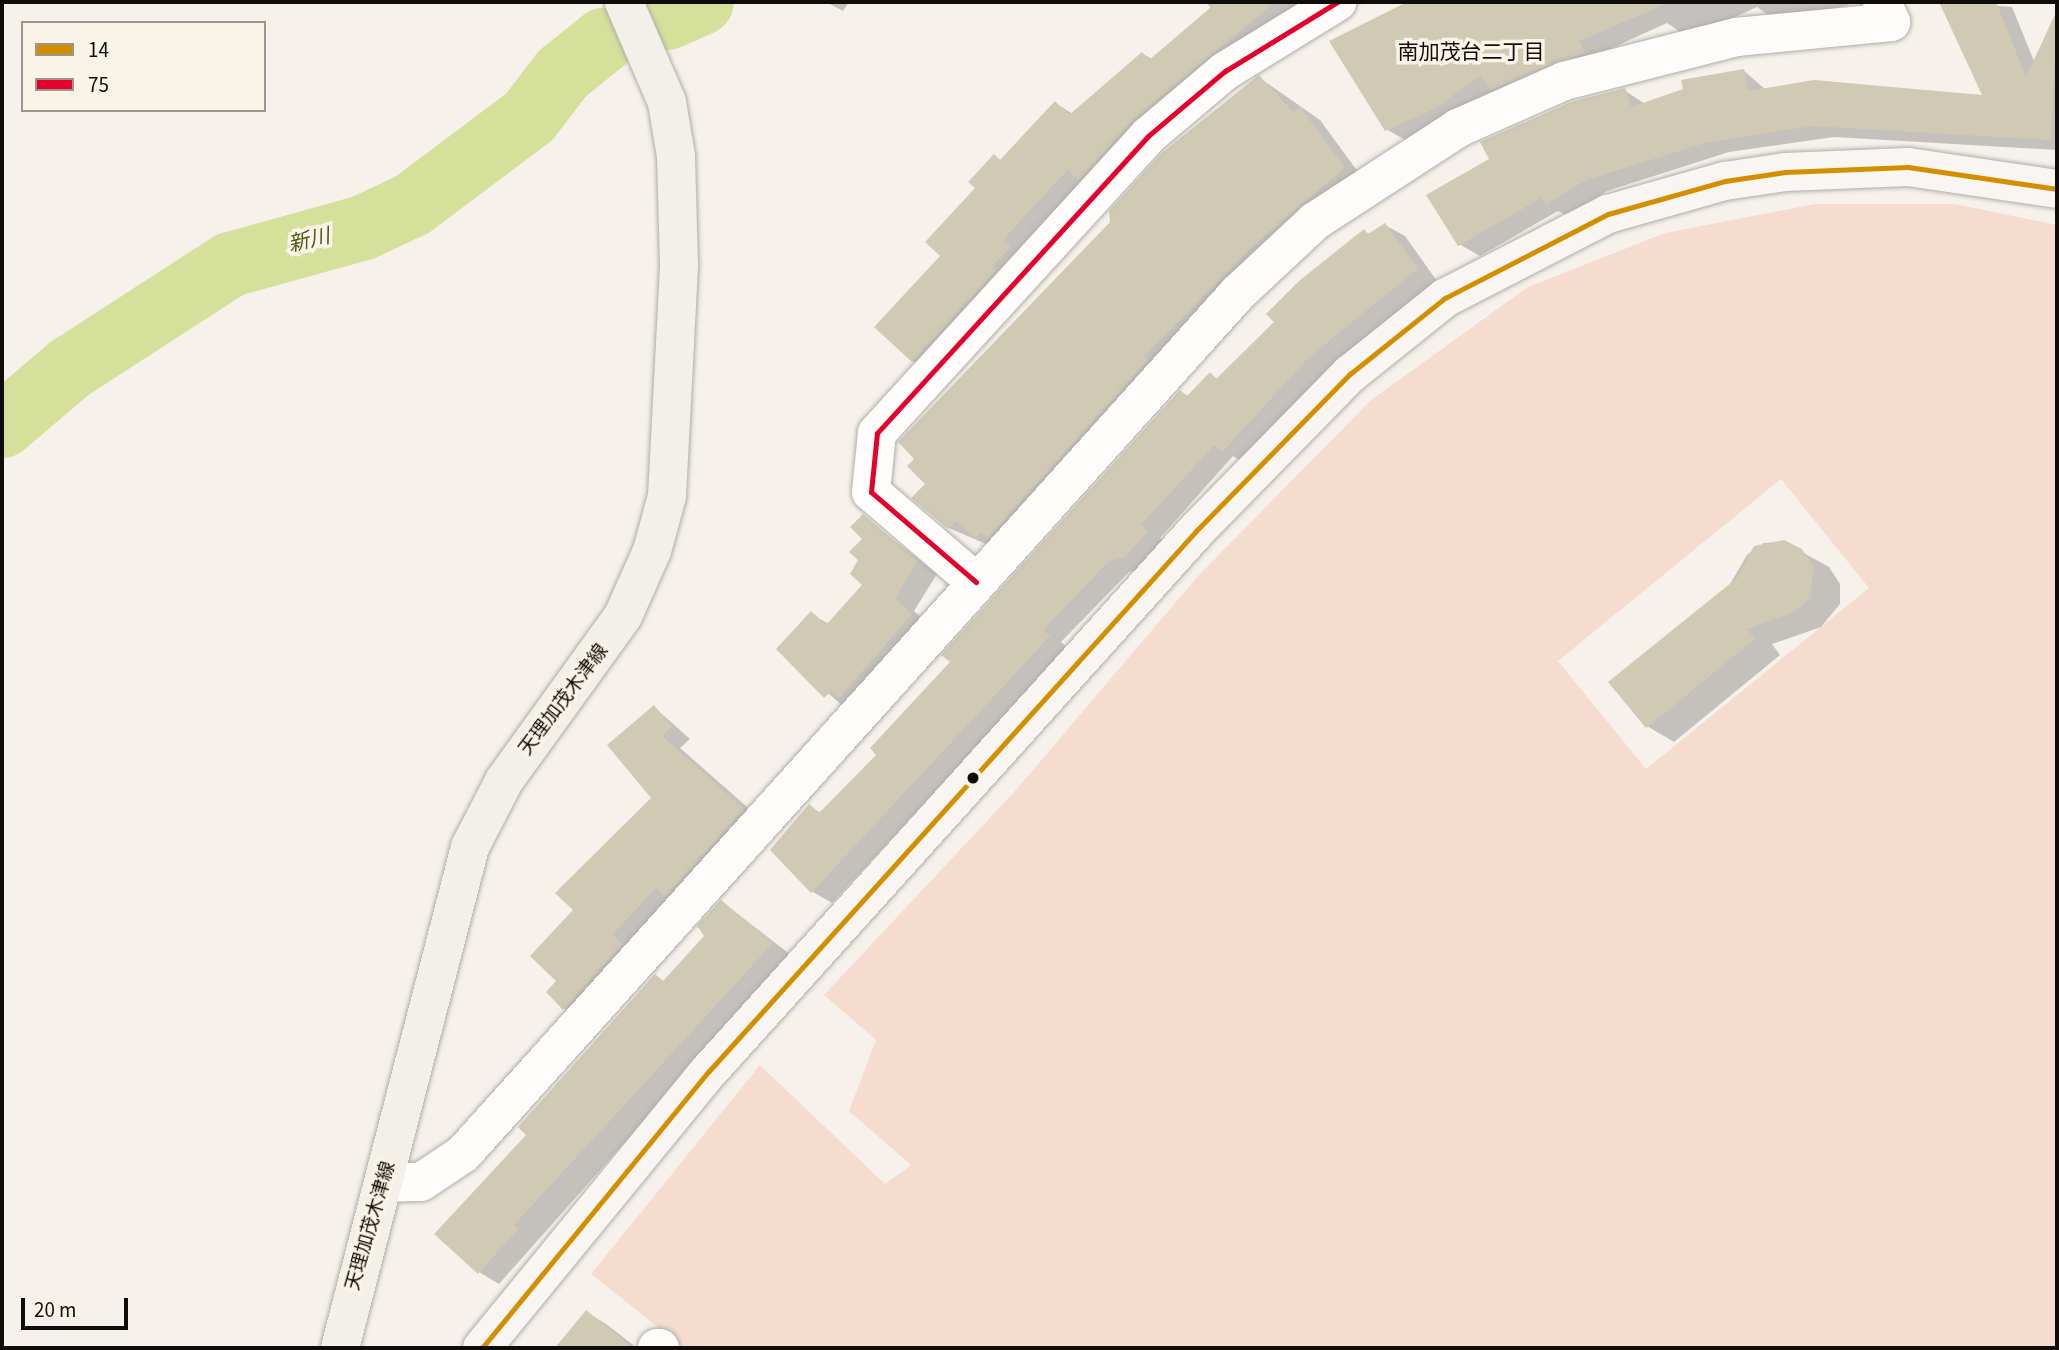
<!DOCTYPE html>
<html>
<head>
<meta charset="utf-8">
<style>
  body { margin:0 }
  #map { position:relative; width:2059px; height:1350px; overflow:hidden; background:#f6f2eb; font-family:"Source Sans 3","Noto Sans JP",sans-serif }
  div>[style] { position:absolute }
  .green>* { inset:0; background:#f5dcce }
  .shadow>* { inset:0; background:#0003 }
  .river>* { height:65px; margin:-32.5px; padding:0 32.5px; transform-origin:32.5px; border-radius:32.5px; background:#d5e09a }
  .building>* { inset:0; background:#d0cab4 }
  .roads { filter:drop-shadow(0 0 2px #b0ada8) drop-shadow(0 0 2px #b0ada8) }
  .street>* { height:38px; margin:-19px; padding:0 19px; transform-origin:19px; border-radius:19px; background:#fefdfc }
  .secondary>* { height:38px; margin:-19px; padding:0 19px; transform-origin:19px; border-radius:19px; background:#f9f5f3 }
  .primary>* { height:38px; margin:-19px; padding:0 19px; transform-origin:19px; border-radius:19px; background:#f3efe9 }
  .bus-1>* { height:5px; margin:-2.5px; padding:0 2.5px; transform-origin:2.5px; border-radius:2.5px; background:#d48f01 }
  .bus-2>* { height:5px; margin:-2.5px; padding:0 2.5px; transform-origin:2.5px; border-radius:2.5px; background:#e4002b }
  .dots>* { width:19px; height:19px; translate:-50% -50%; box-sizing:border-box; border:4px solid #faf3e7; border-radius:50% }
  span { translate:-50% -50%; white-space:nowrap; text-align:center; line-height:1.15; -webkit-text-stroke:7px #faf3e7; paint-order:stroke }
  .street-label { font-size:19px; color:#0f0d09 }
  .neighbourhood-label { font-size:21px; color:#0f0d09 }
  .water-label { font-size:21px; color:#515b16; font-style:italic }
  .frame { position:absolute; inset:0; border:4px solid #0f0d09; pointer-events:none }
  .legend { position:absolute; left:21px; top:21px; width:245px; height:91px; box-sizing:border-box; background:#faf3e7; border:2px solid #9c978e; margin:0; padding:9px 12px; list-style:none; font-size:21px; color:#0f0d09 }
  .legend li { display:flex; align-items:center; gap:14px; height:35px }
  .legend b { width:35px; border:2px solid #9c978e }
  .scale { position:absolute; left:21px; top:1298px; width:107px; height:32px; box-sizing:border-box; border:4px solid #0f0d09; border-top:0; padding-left:9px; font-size:21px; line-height:24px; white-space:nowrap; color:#0f0d09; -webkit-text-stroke:5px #faf3e7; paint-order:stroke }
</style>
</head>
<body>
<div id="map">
  <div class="green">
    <i style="clip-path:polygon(evenodd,1815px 204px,1955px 204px,2057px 225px,2057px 1348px,684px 1348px,591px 1274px,760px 1065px,885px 1184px,911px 1165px,849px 1111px,876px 1040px,824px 995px,1015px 791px,1199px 575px,1371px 400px,1528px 287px,1665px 233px,1815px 204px,1781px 479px,1869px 588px,1646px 769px,1558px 661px,1781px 479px)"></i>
  </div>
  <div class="shadow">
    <i style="clip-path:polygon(826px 2px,849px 2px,843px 11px)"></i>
    <i style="clip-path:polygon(1206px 2px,1311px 2px,933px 372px,913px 361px,942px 256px,994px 156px,1002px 161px,1055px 103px,1073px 114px,1143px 54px,1152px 59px,1212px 9px)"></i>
    <i style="clip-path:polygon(1410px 2px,1858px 2px,1780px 23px,1757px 7px,1689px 38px,1667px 23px,1407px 141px,1386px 129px)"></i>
    <i style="clip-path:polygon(1941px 2px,2012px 7px,2034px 61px,2057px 14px,2057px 150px,1834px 137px,1729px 152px,1607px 191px,1568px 216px,1558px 211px,1480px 256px,1459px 244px,1624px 90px,1645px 104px,1744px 71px,1765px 89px,1984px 97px)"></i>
    <i style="clip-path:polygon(1260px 78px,1320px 120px,1364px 180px,995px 548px,949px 528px,914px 498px)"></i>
    <i style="clip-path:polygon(1385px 225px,1405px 236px,1437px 281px,1329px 368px,1242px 461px,1233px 456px,1160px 538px,1166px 543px,1145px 568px,1129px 572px,1061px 642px,1068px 648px,832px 903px,813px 892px,772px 850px,809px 806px,821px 813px,879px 755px,1181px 392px,1188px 396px,1210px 375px,1218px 379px,1364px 231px,1371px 235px)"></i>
    <i style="clip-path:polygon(863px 516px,937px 574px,914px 611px,931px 626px,845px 708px,778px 649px,811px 614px,829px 624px,864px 585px)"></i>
    <i style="clip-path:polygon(1784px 542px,1829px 567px,1840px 584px,1840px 604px,1821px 627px,1772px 644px,1780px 655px,1674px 742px,1647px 726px,1747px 555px,1764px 543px)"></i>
    <i style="clip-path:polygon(654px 707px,690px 739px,680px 748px,762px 820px,583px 1019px,564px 1008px,576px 910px,653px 798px)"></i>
    <i style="clip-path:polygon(722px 902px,791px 955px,499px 1284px,479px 1272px,529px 1135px,655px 976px,665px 982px,706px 937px)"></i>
    <i style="clip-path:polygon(586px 1312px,606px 1324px,637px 1348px,555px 1348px)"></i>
  </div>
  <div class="river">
    <i style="left:667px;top:17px;width:37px;rotate:-24deg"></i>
    <i style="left:2px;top:425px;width:88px;rotate:-40.4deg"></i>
    <i style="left:69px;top:368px;width:192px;rotate:-32.9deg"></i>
    <i style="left:230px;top:264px;width:138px;rotate:-15.5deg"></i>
    <i style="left:363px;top:227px;width:54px;rotate:-25.1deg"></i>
    <i style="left:412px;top:204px;width:146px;rotate:-36.9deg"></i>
    <i style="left:529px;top:116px;width:54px;rotate:-52.5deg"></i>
    <i style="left:562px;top:73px;width:53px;rotate:-38.8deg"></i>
  </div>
  <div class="building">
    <i style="clip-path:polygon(1217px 2px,1275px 2px,1134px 119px,1079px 180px,1067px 170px,1004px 239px,1011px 246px,992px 266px,996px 271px,912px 362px,874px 327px,940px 256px,925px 242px,975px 188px,968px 182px,994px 154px,1000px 160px,1055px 101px,1069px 115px,1142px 52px,1149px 60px)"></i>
    <i style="clip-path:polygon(1407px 2px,1670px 2px,1579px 41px,1585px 53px,1491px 90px,1480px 76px,1436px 108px,1385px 131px,1329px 41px)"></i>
    <i style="clip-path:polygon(1939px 2px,1996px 2px,2026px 77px,2057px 10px,2051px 140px,1813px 126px,1708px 142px,1586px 180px,1546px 205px,1541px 198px,1458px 246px,1426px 195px,1489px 159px,1480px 142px,1571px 102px,1625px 88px,1631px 107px,1683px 89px,1681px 80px,1744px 69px,1748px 91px,1814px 80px,1982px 95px)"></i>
    <i style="clip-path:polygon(1259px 75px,1293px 112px,1300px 107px,1345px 168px,1256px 243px,1144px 356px,1148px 360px,988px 538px,981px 532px,974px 538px,956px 521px,948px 529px,911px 498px,925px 484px,907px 466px,914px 459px,898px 442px,1110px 222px,1109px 211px,1163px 152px)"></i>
    <i style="clip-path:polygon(1385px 223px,1418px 269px,1309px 357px,1222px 452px,1214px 445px,1141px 525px,1148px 531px,1125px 557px,1109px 561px,1043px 630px,1050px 636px,811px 893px,770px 850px,809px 804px,819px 813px,876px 755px,870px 748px,950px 662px,941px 655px,1180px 390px,1187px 396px,1210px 372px,1216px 379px,1274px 322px,1266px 314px,1299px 281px,1364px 229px,1368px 234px)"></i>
    <i style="clip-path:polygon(863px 514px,918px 561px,895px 598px,912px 614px,839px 698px,831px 691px,824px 698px,776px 649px,811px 611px,826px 625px,862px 585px,850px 574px,858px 560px,849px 552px,862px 539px,850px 527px)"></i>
    <i style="clip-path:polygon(1784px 540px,1802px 549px,1814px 567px,1810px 598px,1794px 612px,1747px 629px,1755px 639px,1646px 728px,1608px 682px,1737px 578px,1754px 546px)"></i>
    <i style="clip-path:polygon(654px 705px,672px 727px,662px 736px,744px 809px,665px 897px,656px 888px,612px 935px,623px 944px,563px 1010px,546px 992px,556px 981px,530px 956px,573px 910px,555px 893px,651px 798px,607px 745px)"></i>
    <i style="clip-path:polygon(721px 900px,773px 943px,514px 1225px,518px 1229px,478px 1274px,434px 1234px,526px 1135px,518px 1127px,655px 974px,663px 981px,704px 936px,697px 926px)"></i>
    <i style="clip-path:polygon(586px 1310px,633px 1348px,555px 1348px)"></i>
  </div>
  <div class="roads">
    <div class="street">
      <i style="left:976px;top:582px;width:138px;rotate:-139.4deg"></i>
      <i style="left:871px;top:492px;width:59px;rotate:-84.2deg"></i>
      <i style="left:877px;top:433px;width:402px;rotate:-47.6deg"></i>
      <i style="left:1148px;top:136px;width:101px;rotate:-40.2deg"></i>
      <i style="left:1225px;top:71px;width:132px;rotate:-31.6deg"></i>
      <i style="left:384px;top:1183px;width:37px;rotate:-2deg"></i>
      <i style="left:421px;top:1182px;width:50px;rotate:-33.7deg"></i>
      <i style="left:463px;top:1154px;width:1158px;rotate:-48.01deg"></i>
      <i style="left:1238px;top:293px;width:105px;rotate:-43.1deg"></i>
      <i style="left:1315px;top:221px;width:171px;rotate:-33deg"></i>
      <i style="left:1458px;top:128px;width:116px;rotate:-23.9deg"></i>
      <i style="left:1564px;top:81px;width:178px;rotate:-14.3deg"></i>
      <i style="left:1736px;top:37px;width:156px;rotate:-5.5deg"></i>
      <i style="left:1891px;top:22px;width:22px;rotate:-114deg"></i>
      <i style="left:657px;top:1348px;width:3px"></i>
    </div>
    <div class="secondary">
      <i style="left:482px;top:1348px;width:358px;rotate:-50.7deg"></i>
      <i style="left:709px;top:1071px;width:727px;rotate:-47.95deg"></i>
      <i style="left:1196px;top:531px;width:220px;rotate:-45.6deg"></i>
      <i style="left:1350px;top:374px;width:122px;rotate:-38.7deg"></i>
      <i style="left:1445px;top:298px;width:183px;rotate:-27.3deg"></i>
      <i style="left:1608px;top:214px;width:122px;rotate:-15.8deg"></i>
      <i style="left:1725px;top:181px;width:61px;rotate:-8.5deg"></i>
      <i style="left:1785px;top:172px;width:123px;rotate:-2.3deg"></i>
      <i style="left:1908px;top:167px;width:151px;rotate:8.4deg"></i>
    </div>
    <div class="primary">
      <i style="left:340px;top:1348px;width:518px;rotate:-75.45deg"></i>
      <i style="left:470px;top:847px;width:74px;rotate:-62.7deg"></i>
      <i style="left:504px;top:781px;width:203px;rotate:-54.2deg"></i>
      <i style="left:623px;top:616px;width:71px;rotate:-66deg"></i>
      <i style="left:652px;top:551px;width:57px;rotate:-74.7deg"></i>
      <i style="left:667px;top:496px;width:232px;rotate:-87deg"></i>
      <i style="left:679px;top:264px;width:108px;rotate:-91.6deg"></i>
      <i style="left:676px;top:156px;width:55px;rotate:-99.5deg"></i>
      <i style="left:667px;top:102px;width:109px;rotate:-113.3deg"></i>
    </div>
  </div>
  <div class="bus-1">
    <i style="left:482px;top:1348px;width:358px;rotate:-50.7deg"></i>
    <i style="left:709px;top:1071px;width:727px;rotate:-47.95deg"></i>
    <i style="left:1196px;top:531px;width:220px;rotate:-45.6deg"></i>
    <i style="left:1350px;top:374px;width:122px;rotate:-38.7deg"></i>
    <i style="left:1445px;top:298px;width:183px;rotate:-27.3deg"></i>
    <i style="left:1608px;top:214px;width:122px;rotate:-15.8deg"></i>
    <i style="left:1725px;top:181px;width:61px;rotate:-8.5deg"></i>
    <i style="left:1785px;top:172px;width:123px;rotate:-2.3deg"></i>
    <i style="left:1908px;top:167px;width:151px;rotate:8.4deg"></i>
  </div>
  <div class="bus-2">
    <i style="left:976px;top:582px;width:138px;rotate:-139.4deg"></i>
    <i style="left:871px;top:492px;width:59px;rotate:-84.2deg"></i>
    <i style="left:877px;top:433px;width:402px;rotate:-47.6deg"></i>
    <i style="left:1148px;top:136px;width:101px;rotate:-40.2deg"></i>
    <i style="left:1225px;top:71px;width:132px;rotate:-31.6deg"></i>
  </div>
  <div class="dots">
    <i style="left:973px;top:778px;background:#0f0d09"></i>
  </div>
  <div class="street-label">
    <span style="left:564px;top:700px;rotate:-53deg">天理加茂木津線</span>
    <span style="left:371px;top:1226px;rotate:-74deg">天理加茂木津線</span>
  </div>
  <div class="neighbourhood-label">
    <span style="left:1471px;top:52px">南加茂台二丁目</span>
  </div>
  <div class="water-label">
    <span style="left:309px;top:240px;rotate:-13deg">新川</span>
  </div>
  <div class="frame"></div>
  <ul class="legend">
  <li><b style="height:9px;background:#d48f01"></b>14</li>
  <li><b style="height:9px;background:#e4002b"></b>75</li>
  </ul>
  <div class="scale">20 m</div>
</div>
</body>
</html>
